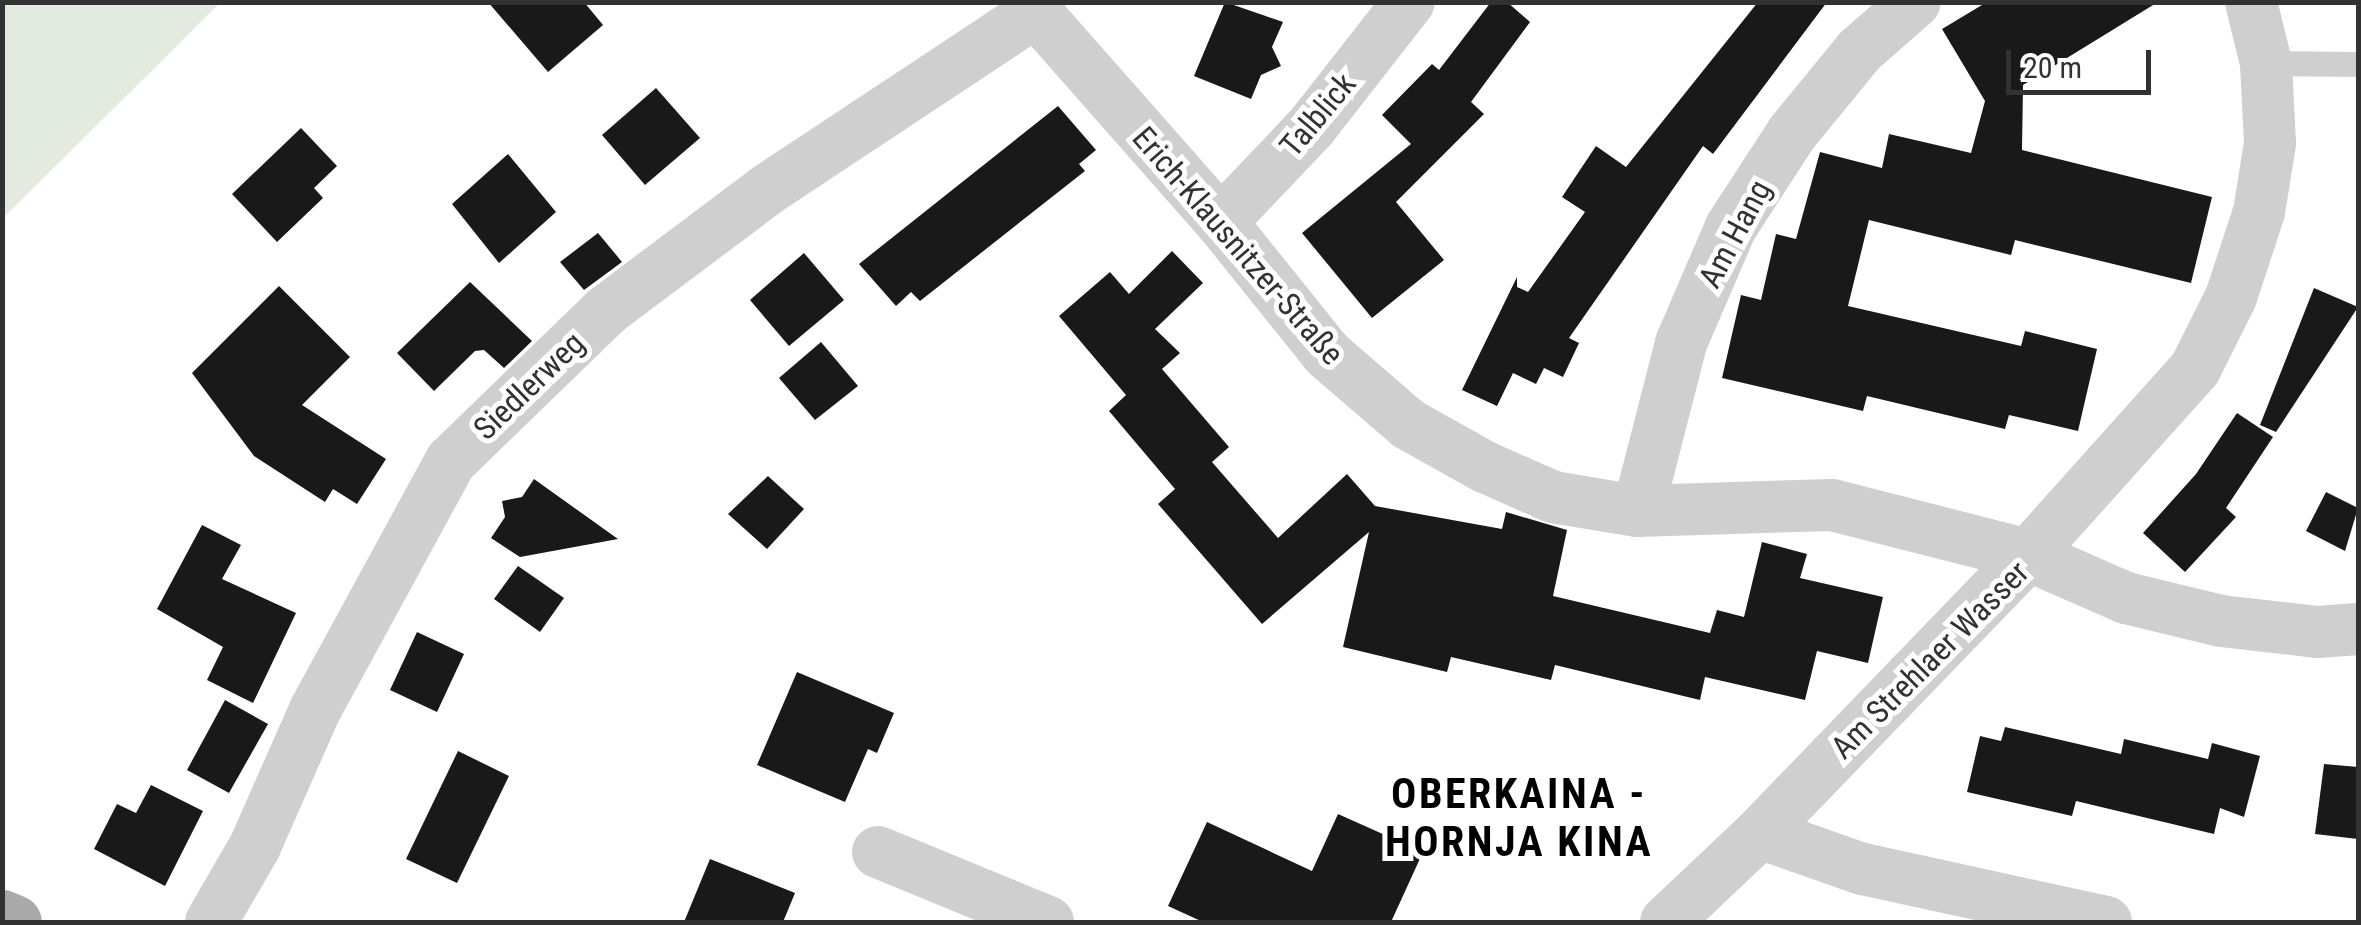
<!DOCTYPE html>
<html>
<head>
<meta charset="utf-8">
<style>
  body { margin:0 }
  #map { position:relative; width:2361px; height:925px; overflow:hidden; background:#fff; font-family:"Roboto Condensed",sans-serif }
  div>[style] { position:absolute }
  .green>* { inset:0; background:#e3eadf }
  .building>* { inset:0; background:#191919 }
  .service>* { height:25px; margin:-12.5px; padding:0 12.5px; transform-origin:12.5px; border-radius:12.5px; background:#cfcfcf }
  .minor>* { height:52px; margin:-26px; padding:0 26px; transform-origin:26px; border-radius:26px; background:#cfcfcf }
  .primary>* { height:55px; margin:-27.5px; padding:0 27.5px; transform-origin:27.5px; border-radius:27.5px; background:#aaa }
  span { translate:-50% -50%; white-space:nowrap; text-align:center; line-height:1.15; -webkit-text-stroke:10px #fff; paint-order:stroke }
  .street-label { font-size:32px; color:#323232 }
  .district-label { font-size:42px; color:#000; font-weight:700; letter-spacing:2.5px }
  .frame { position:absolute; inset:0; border:5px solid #323232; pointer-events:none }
  .scale { position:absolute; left:2006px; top:50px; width:145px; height:45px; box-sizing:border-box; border:5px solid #323232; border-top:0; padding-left:12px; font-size:30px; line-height:35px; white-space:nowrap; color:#323232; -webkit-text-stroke:8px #fff; paint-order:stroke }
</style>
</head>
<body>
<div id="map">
  <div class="green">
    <i style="clip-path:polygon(3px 2px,220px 2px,220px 3px,3px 218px)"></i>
  </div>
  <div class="building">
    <i style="clip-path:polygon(488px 2px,584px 2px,603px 25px,548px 72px)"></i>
    <i style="clip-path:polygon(1225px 2px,1283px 22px,1272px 47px,1281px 66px,1261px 75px,1251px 99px,1194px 76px)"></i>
    <i style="clip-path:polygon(1491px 2px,1507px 2px,1530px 22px,1471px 102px,1484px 114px,1396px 202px,1444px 260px,1372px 318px,1302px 233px,1411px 144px,1382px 115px,1432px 64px,1439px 70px)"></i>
    <i style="clip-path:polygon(1758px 2px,1827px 2px,1713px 154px,1703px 146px,1569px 338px,1579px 343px,1563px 377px,1544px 368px,1536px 384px,1513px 373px,1497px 406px,1462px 390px,1517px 277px,1517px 287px,1528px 292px,1585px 212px,1562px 197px,1596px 146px,1626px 167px)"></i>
    <i style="clip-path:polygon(1987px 2px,2158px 2px,2023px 85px,2022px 150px,2212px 197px,2191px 283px,2015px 240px,2011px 255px,1869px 220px,1848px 306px,2021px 346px,2025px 331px,2097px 349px,2078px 431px,2009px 415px,2005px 429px,1867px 396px,1863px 411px,1722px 378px,1741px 295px,1761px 300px,1776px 234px,1796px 239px,1820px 152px,1882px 168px,1889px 134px,1971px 153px,1985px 101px,1942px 29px)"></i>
    <i style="clip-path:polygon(656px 88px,700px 138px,645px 185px,602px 135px)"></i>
    <i style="clip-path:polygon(1058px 106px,1096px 150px,1079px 164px,1085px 171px,920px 301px,911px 292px,896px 306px,859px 264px)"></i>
    <i style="clip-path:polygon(301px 128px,337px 166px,314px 188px,323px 198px,277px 242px,232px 194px)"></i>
    <i style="clip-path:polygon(508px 154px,556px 212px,499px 263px,452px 204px)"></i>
    <i style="clip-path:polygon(598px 233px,622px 262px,584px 290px,560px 262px)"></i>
    <i style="clip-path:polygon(1172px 251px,1203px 283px,1155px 329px,1180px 353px,1162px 369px,1229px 447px,1212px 462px,1278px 538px,1347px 474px,1375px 506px,1502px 529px,1506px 512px,1567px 530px,1553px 596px,1710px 633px,1717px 610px,1744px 617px,1762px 542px,1807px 554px,1800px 578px,1883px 597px,1868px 663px,1817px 651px,1805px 700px,1705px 677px,1700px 700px,1555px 665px,1551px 680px,1451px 657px,1447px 672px,1343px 647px,1369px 532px,1262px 624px,1158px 504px,1175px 489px,1109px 411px,1126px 395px,1059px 316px,1110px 272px,1129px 294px)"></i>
    <i style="clip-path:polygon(804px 253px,844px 300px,789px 346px,750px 300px)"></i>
    <i style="clip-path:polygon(470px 282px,532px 341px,504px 368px,484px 350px,475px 351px,434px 391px,397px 353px)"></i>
    <i style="clip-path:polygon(279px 286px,350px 357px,302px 405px,386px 459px,357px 504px,333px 489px,325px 502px,254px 456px,192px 373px)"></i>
    <i style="clip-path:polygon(2314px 288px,2358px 307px,2276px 432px,2260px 425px)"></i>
    <i style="clip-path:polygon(821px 342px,858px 386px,815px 420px,779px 378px)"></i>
    <i style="clip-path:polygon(2237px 413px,2273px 437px,2226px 508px,2236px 517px,2185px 572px,2143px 533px,2196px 474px)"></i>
    <i style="clip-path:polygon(768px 476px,804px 509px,767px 549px,728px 514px)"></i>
    <i style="clip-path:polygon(534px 479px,618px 539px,520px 557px,491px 538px,505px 517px,502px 501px,522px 497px)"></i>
    <i style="clip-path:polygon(2326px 492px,2358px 508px,2345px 551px,2306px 531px)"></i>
    <i style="clip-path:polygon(202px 525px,241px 545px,222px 579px,296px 613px,253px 703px,207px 680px,223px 647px,157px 609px)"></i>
    <i style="clip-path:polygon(518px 566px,564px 598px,540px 632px,494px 599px)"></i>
    <i style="clip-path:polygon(417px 632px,464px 654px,437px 712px,390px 690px)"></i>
    <i style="clip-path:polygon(797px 672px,894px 713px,877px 753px,868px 749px,845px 802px,757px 765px)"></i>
    <i style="clip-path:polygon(225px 700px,268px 724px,229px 793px,187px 770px)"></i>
    <i style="clip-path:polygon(2005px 727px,2121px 754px,2124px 739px,2208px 759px,2212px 743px,2260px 756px,2244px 817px,2220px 808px,2214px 834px,2076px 801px,2072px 816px,1967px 792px,1980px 736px,2001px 741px)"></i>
    <i style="clip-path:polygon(458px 751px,509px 776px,457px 883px,406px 859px)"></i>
    <i style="clip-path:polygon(2324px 764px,2358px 767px,2358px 839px,2315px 834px)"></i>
    <i style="clip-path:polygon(151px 785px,203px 811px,165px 886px,94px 849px,117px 804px,136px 813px)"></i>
    <i style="clip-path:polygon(1338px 814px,1423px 852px,1391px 922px,1203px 922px,1168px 906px,1207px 822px,1312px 871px)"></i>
    <i style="clip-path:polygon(710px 859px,795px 893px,783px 922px,684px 922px)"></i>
  </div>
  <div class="service">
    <i style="left:2266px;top:63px;width:92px;rotate:0.6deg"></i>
  </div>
  <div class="minor">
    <i style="left:1027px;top:2px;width:293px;rotate:48.6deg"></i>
    <i style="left:1221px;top:222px;width:169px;rotate:51.2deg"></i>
    <i style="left:1327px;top:354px;width:107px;rotate:40.8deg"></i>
    <i style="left:1408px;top:424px;width:88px;rotate:29.2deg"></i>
    <i style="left:1485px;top:467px;width:74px;rotate:23.8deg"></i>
    <i style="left:1553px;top:497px;width:86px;rotate:9.4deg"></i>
    <i style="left:1638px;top:511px;width:194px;rotate:-1.8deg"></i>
    <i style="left:1832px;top:505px;width:202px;rotate:14.3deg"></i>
    <i style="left:2028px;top:555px;width:250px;rotate:-48.1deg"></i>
    <i style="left:2195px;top:369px;width:80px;rotate:-63.4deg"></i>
    <i style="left:2231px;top:297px;width:89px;rotate:-71.8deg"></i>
    <i style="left:2259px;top:212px;width:70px;rotate:-80.9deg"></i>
    <i style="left:2270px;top:143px;width:80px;rotate:-92.9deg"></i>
    <i style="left:2266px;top:63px;width:63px;rotate:-103.8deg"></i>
    <i style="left:1221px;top:222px;width:132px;rotate:-46.5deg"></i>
    <i style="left:1312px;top:126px;width:157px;rotate:-52deg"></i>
    <i style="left:1638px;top:511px;width:173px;rotate:-75.6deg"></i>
    <i style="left:1681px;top:343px;width:126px;rotate:-66.7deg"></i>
    <i style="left:1731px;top:227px;width:112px;rotate:-57deg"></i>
    <i style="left:1792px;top:133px;width:106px;rotate:-50.7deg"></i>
    <i style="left:1859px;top:51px;width:74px;rotate:-41.2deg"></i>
    <i style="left:878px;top:852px;width:184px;rotate:22.4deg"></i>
    <i style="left:211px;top:922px;width:88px;rotate:-59.9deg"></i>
    <i style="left:255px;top:846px;width:149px;rotate:-66.2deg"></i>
    <i style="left:315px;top:710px;width:284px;rotate:-61.4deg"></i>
    <i style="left:451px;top:461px;width:217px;rotate:-44.1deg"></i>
    <i style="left:607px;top:310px;width:201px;rotate:-36.9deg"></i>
    <i style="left:768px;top:189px;width:319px;rotate:-33.5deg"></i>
    <i style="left:1666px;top:922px;width:129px;rotate:-43.4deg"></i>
    <i style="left:2106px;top:922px;width:250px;rotate:-167.7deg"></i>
    <i style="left:1862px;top:869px;width:108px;rotate:-160.6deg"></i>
    <i style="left:1760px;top:833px;width:386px;rotate:-46deg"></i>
    <i style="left:2028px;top:555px;width:107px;rotate:23.7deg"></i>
    <i style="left:2126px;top:598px;width:98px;rotate:13.6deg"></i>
    <i style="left:2221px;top:621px;width:98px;rotate:6.5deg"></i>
    <i style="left:2318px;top:632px;width:40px;rotate:-4.3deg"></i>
  </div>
  <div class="primary">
    <i style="left:2px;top:917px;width:13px;rotate:23deg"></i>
  </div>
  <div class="street-label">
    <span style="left:1318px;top:115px;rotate:-50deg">Talblick</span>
    <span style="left:1735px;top:234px;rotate:-62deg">Am Hang</span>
    <span style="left:1238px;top:246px;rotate:49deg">Erich-Klausnitzer-Straße</span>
    <span style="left:529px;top:386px;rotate:-44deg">Siedlerweg</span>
    <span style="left:1930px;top:660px;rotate:-45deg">Am Strehlaer Wasser</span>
  </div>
  <div class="district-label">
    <span style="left:1519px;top:818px">OBERKAINA -<br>HORNJA KINA</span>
  </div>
  <div class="frame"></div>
  <div class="scale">20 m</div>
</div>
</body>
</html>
